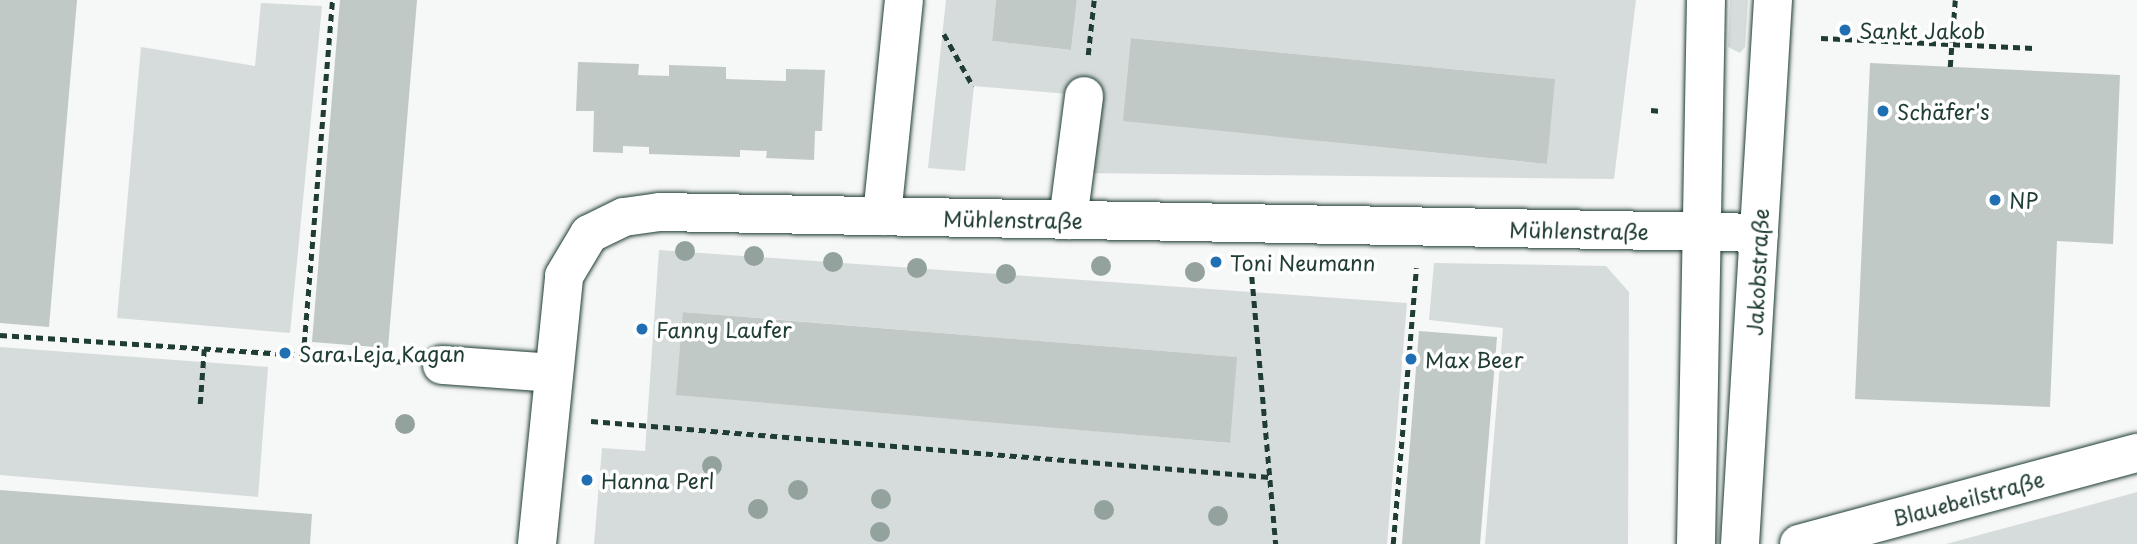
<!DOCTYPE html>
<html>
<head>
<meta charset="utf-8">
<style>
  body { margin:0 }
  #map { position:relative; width:2137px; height:544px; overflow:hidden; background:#f6f7f7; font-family:"Playpen Sans",sans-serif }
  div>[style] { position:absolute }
  .green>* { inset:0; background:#d6dcdb }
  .building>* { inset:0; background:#c0c9c6 }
  .path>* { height:4.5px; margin-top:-2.25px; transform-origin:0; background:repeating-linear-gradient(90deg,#1f3d34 0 7px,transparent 0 12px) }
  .roads { filter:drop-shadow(0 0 2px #1f3d34) drop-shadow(0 0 2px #1f3d34) }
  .minor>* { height:38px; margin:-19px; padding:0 19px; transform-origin:19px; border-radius:19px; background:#fff }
  .trees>* { width:20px; height:20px; margin:-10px; border-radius:50%; background:#94a29e }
  .dots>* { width:19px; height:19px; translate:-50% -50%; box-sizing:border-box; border:4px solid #fff; border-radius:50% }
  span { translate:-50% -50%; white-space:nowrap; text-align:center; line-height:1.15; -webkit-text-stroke:7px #fff; paint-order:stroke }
  .poi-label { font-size:21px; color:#1f3d34 }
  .left { translate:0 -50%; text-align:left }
  .street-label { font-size:21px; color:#1f3d34 }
</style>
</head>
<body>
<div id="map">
  <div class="green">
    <i style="clip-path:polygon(evenodd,946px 0,996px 0,992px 41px,1071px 50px,1077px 0,1636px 0,1614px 179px,1083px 173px,1092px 96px,974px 86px,965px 171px,928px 168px,946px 0,1131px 38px,1554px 79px,1547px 164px,1321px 141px,1131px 38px)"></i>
    <i style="clip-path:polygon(1730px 0,1748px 0,1745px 47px,1740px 53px,1728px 47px)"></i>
    <i style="clip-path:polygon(261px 3px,322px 6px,290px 333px,117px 318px,141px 47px,255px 66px)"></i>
    <i style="clip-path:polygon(evenodd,659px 250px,1407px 303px,1387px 544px,594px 544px,602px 448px,645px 451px,659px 250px,684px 312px,1236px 357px,1229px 443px,893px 413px,684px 312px)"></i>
    <i style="clip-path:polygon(1434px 263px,1606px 266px,1629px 292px,1628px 544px,1485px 544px,1503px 328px,1429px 320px)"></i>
    <i style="clip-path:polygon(0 347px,268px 367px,258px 497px,0 475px)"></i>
    <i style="clip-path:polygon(2137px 492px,2137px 544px,1946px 544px,2065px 512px)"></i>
  </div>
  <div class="building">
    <i style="clip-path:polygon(0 0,77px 0,49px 327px,0 323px)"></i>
    <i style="clip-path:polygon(340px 0,417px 0,388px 348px,312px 342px)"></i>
    <i style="clip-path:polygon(996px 0,1077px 0,1071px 50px,992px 41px)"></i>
    <i style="clip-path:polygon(1131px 38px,1555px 79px,1547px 164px,1123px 121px)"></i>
    <i style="clip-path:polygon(578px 62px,639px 64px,638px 75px,669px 76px,669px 65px,726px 67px,726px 79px,786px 81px,786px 69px,825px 70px,822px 131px,815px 131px,814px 160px,766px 158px,767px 151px,740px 150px,740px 157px,649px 154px,649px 147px,623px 146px,623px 153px,593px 152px,594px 111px,576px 111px)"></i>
    <i style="clip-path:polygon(1870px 63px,2120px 75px,2113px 244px,2057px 241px,2050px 407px,1855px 399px)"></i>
    <i style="clip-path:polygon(683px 312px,1237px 357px,1230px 443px,676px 395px)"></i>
    <i style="clip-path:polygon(1419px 331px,1497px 337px,1480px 544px,1402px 544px)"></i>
    <i style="clip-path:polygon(0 490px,312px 514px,310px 544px,0 544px)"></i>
  </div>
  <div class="path">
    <i style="left:944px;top:34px;width:60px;rotate:60.9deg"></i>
    <i style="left:1821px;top:38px;width:216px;rotate:2.7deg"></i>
    <i style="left:1088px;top:55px;width:55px;rotate:-83.8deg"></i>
    <i style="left:1950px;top:67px;width:67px;rotate:-85.7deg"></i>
    <i style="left:1651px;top:110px;width:10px;rotate:6deg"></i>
    <i style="left:1251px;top:265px;width:280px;rotate:84.9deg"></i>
    <i style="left:0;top:335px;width:404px;rotate:3.8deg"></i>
    <i style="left:303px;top:356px;width:357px;rotate:-85.3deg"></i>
    <i style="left:200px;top:404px;width:55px;rotate:-85.8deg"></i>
    <i style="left:591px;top:421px;width:681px;rotate:4.71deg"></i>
    <i style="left:1393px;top:544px;width:277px;rotate:-85.2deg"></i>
  </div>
  <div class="roads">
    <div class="minor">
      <i style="left:882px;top:216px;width:217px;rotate:-84.2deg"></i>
      <i style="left:1068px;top:220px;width:125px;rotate:-82.6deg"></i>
      <i style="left:442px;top:365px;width:111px;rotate:4.1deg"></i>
      <i style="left:537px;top:544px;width:269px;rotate:-84.2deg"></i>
      <i style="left:564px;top:276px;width:49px;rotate:-59.2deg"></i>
      <i style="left:589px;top:234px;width:39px;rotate:-26deg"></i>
      <i style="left:624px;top:217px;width:36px;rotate:-8deg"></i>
      <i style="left:660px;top:212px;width:1099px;rotate:1.09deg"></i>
      <i style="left:1696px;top:544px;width:544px;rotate:-88.95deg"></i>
      <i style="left:1740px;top:544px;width:545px;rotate:-86.53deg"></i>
      <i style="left:1799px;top:544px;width:350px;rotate:-15.1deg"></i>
    </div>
  </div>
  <div class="trees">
    <i style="left:685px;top:251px"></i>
    <i style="left:754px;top:256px"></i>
    <i style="left:833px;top:262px"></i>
    <i style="left:1101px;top:266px"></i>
    <i style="left:917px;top:268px"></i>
    <i style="left:1195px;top:272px"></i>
    <i style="left:1006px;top:274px"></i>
    <i style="left:405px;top:424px"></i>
    <i style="left:712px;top:466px"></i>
    <i style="left:798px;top:490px"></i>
    <i style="left:881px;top:499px"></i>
    <i style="left:758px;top:509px"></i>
    <i style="left:1104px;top:510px"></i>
    <i style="left:1218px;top:516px"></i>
    <i style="left:880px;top:532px"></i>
  </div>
  <div class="dots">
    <i style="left:1845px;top:30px;background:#1f6fb2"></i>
    <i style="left:1883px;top:111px;background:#1f6fb2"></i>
    <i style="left:1995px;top:200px;background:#1f6fb2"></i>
    <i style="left:1216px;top:262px;background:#1f6fb2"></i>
    <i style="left:642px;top:329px;background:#1f6fb2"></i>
    <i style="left:285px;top:353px;background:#1f6fb2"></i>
    <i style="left:1411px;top:359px;background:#1f6fb2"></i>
    <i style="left:587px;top:480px;background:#1f6fb2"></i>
  </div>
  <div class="poi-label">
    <span class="left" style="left:1859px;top:30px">Sankt Jakob</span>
    <span class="left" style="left:1897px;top:111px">Schäfer's</span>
    <span class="left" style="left:2009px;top:200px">NP</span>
    <span class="left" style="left:1230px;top:262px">Toni Neumann</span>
    <span class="left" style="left:656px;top:329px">Fanny Laufer</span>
    <span class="left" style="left:299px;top:353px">Sara Leja Kagan</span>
    <span class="left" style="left:1425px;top:359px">Max Beer</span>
    <span class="left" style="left:601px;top:480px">Hanna Perl</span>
  </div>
  <div class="street-label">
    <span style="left:1013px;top:219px;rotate:1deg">Mühlenstraße</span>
    <span style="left:1579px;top:230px;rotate:1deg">Mühlenstraße</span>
    <span style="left:1757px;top:272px;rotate:-87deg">Jakobstraße</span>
    <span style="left:1968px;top:498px;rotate:-15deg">Blauebeilstraße</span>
  </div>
</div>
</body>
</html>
